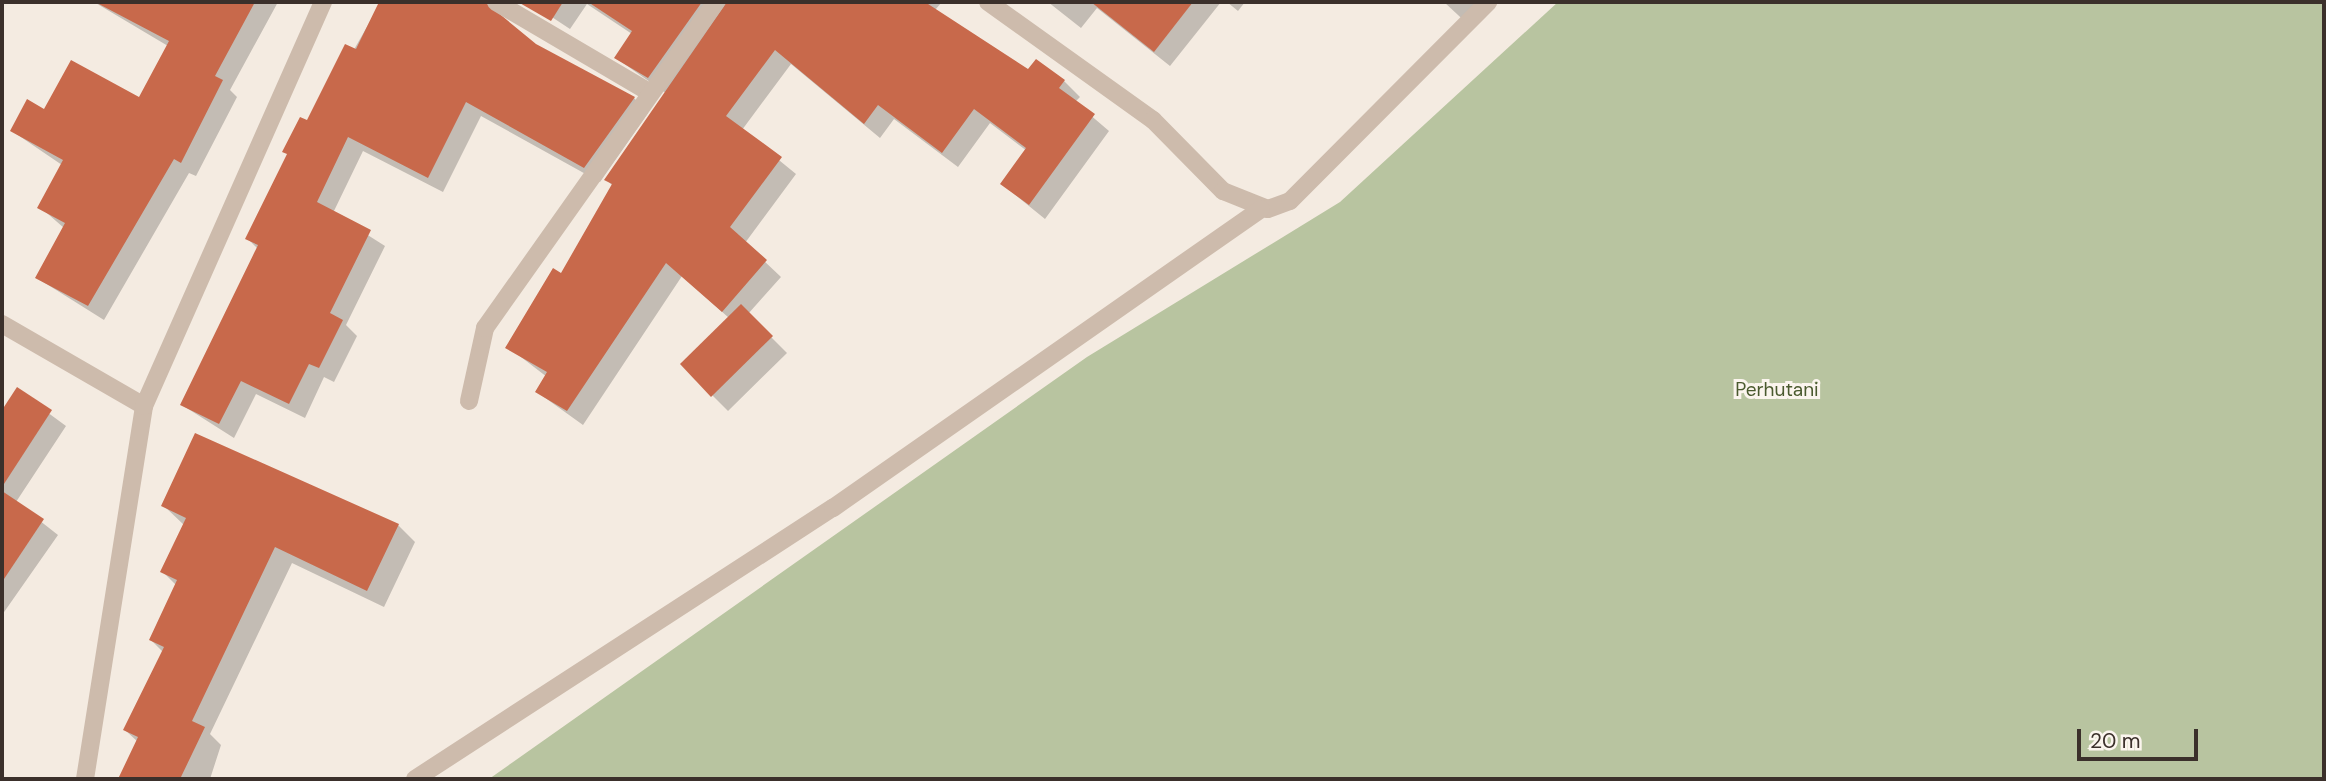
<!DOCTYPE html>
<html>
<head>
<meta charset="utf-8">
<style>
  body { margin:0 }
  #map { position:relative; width:2326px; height:781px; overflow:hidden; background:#f4ebe1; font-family:"DM Sans",sans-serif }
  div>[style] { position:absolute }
  .green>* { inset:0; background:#b8c4a0 }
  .shadow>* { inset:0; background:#0003 }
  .building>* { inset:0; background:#c8694b }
  .minor>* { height:18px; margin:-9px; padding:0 9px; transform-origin:9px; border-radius:9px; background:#cdbbac }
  span { translate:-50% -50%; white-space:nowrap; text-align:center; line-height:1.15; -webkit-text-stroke:6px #fbf5ee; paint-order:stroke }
  .park-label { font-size:19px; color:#4a5a2e }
  .frame { position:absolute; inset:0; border:4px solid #3b302b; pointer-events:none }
  .scale { position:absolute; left:2077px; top:729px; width:121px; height:32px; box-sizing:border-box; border:4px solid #3b302b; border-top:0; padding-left:9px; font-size:21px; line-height:24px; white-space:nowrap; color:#3b302b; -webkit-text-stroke:5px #fbf5ee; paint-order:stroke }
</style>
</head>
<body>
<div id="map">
  <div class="green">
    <i style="clip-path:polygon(1558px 2px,2324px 2px,2324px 779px,489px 779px,1087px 357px,1340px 202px)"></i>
  </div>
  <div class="shadow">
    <i style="clip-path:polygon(94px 2px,278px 2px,230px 90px,237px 97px,196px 176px,189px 173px,104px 320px,37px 278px,64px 228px,40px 207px,62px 165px,12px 131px,44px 111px,139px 99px,168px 46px)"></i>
    <i style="clip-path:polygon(381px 2px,433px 2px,634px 98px,648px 113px,600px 182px,481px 116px,443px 192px,363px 151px,333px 213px,385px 246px,346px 325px,357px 336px,334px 382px,324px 377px,305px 418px,256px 394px,234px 438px,182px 405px,258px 249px,247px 238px)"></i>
    <i style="clip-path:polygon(529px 2px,942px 2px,935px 10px,1029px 72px,1036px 61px,1064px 81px,1080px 97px,1075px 102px,1109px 131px,1045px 219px,1002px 184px,1027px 151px,990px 123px,958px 167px,894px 119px,880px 138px,791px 64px,742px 130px,796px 174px,745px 243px,781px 277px,748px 314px,787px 353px,728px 411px,682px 365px,729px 318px,682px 276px,583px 425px,537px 392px,547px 377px,508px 347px,561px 275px,613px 186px,606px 179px,667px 94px,616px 58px,632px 34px,587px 4px,570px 29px)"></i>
    <i style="clip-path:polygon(1048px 2px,1221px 2px,1170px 66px,1097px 8px,1081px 28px)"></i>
    <i style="clip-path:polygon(1227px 2px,1245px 2px,1238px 11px)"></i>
    <i style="clip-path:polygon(1444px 2px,1496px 2px,1472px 28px)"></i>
    <i style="clip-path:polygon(17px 390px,66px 426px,16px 502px,58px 535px,2px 615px,2px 413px)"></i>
    <i style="clip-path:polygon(163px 505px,398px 525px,415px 542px,384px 607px,292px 563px,210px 734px,221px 745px,210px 779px,120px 779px,138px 742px,125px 730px,163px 652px,151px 640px,177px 586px,162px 571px,184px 525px)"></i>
  </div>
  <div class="building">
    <i style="clip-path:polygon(95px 2px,255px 2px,215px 76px,223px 80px,181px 163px,174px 159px,88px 306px,35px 278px,65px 223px,37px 208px,63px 160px,10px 131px,27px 99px,44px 109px,71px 60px,139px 97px,169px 41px)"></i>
    <i style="clip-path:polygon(379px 2px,485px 2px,536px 44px,635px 97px,584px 168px,466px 102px,428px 178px,348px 137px,317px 202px,371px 230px,330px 313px,343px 320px,319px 368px,309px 364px,289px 404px,241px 381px,219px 424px,180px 405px,258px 245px,245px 239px,287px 154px,282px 152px,300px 117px,307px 120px,345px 44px,356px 49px)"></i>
    <i style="clip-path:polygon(518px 2px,563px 2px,551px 21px)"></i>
    <i style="clip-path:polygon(588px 2px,702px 2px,648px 78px,614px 58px,632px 31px)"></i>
    <i style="clip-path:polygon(727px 2px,925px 2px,1028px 69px,1036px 59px,1065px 80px,1059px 88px,1095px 114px,1029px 205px,1000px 184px,1026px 148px,974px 109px,942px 153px,878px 105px,864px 124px,775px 50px,726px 116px,782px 157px,730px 227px,767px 260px,722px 312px,666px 263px,567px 411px,535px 392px,547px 372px,505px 348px,553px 268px,561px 273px,612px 184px,604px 180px)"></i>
    <i style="clip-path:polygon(1091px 2px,1193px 2px,1154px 52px)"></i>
    <i style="clip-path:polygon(741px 304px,773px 336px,711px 397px,680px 364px)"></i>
    <i style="clip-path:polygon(17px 387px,52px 410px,2px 487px,2px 410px)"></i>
    <i style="clip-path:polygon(195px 433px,399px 524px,367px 591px,275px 547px,192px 721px,205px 727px,180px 779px,118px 779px,138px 737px,123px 730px,164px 647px,149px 640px,177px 580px,160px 572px,186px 518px,161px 506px)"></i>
    <i style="clip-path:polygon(2px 491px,44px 519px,2px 582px)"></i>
  </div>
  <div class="minor">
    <i style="left:496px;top:2px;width:178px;rotate:30.5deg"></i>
    <i style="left:988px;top:2px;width:203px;rotate:35.6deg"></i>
    <i style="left:1153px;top:120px;width:100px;rotate:45.4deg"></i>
    <i style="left:1223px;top:191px;width:48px;rotate:21.8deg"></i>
    <i style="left:1268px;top:209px;width:23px;rotate:-20deg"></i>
    <i style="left:1290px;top:201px;width:281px;rotate:-45.1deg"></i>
    <i style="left:2px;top:324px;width:164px;rotate:30deg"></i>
    <i style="left:469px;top:401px;width:75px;rotate:-77.6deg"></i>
    <i style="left:485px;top:328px;width:400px;rotate:-54.7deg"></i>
    <i style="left:85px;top:779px;width:378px;rotate:-81deg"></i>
    <i style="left:144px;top:406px;width:442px;rotate:-66.1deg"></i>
    <i style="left:415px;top:779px;width:498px;rotate:-33deg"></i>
    <i style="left:833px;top:508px;width:522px;rotate:-34.94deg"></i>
  </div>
  <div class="park-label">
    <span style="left:1777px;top:390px">Perhutani</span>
  </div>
  <div class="frame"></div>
  <div class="scale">20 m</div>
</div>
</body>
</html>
